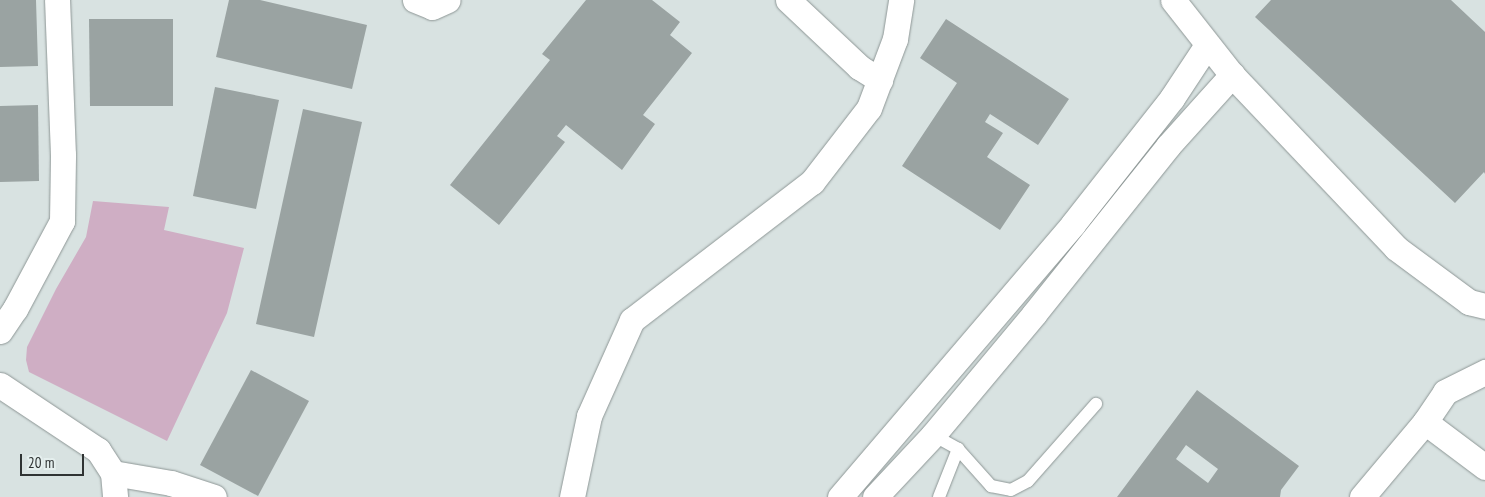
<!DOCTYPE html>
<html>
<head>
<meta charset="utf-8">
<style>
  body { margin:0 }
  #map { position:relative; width:1485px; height:497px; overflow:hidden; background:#d8e2e1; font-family:"PT Sans Narrow",sans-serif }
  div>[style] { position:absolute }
  .green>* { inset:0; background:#cfaec4 }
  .building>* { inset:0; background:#9aa3a2 }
  .roads { filter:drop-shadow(0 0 1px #8d9695) drop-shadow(0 0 1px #8d9695) }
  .lane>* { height:12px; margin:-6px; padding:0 6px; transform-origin:6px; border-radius:6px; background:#fff }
  .street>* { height:25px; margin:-12.5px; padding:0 12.5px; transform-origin:12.5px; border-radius:12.5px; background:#fff }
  span { translate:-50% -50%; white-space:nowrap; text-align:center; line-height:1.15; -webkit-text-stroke:4px #e5efee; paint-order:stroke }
  .scale { position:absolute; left:20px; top:454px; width:64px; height:22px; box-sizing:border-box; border:2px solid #2f3333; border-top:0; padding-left:6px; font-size:15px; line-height:18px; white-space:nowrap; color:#2f3333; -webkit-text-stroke:4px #e5efee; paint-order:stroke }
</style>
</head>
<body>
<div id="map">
  <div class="green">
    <i style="clip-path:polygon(93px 201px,169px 207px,164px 230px,244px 248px,227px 313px,167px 441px,29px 372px,26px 360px,27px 347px,56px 289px,86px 237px)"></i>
  </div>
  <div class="building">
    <i style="clip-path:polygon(0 0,36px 0,38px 66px,0 67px)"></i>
    <i style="clip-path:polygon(229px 0,260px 0,367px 25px,352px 89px,216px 57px)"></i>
    <i style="clip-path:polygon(586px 0,652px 0,680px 22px,670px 35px,692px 53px,643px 115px,655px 124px,622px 170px,566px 125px,557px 136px,565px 142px,499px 225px,450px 185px,550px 60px,542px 54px)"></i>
    <i style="clip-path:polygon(1271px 0,1451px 0,1485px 32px,1485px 174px,1484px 172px,1455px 203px,1255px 17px)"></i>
    <i style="clip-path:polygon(89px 19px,173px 19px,173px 106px,90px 106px)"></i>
    <i style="clip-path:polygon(946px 19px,1069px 99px,1038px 145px,990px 114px,985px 122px,1003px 133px,987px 157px,1030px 185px,1000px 230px,902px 166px,957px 83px,920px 58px)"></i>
    <i style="clip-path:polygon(215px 87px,279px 100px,256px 209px,193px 196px)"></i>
    <i style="clip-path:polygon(38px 105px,39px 181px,0 182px,0 106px)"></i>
    <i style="clip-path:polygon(303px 109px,362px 122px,314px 337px,256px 324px)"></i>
    <i style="clip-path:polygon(251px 370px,309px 401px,258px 496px,200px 465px)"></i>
    <i style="clip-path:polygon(evenodd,1197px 390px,1299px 466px,1281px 490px,1280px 497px,1117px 497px,1197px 390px,1186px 445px,1218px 469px,1208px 483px,1176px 459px,1186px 445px)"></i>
  </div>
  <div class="roads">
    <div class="lane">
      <i style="left:933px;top:435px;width:29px;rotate:29deg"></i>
      <i style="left:958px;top:449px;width:50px;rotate:48.3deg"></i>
      <i style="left:991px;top:486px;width:20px;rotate:11deg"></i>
      <i style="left:1011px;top:490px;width:19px;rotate:-28deg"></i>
      <i style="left:1028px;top:481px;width:103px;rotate:-48.6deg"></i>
      <i style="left:939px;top:497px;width:52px;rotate:-68.4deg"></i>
    </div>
    <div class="street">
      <i style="left:415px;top:0;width:18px;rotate:22deg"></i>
      <i style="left:432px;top:7px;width:17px;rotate:-24deg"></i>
      <i style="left:788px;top:0;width:98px;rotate:43.3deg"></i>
      <i style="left:859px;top:67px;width:25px;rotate:32deg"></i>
      <i style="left:1173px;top:0;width:95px;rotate:51.8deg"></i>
      <i style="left:1232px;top:75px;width:238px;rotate:46.5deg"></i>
      <i style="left:1396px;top:248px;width:91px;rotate:36.5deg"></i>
      <i style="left:1469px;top:302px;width:16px;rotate:14deg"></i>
      <i style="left:0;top:331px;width:27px;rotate:-56deg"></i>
      <i style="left:15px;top:309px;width:100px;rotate:-61.9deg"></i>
      <i style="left:62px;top:221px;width:66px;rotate:-89.1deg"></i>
      <i style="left:63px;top:155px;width:155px;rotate:-92.2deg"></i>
      <i style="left:0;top:385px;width:118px;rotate:33.6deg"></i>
      <i style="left:98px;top:450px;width:27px;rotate:57deg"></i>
      <i style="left:113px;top:473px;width:24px;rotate:85deg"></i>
      <i style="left:1425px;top:422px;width:75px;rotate:36.9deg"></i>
      <i style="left:113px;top:473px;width:59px;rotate:9.8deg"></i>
      <i style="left:171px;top:483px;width:45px;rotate:18deg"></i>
      <i style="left:572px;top:497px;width:83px;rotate:-78.1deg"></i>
      <i style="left:589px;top:416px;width:105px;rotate:-65.9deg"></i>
      <i style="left:632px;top:320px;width:227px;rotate:-37.5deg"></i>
      <i style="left:812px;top:182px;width:93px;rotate:-52.4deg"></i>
      <i style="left:869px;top:108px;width:74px;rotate:-69.4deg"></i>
      <i style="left:895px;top:39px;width:39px;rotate:-81deg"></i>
      <i style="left:840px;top:497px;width:359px;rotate:-49.5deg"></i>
      <i style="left:1073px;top:224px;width:160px;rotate:-51.8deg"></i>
      <i style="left:1172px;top:98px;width:64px;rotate:-56.6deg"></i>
      <i style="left:875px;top:497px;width:85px;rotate:-46.9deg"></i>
      <i style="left:933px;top:435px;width:158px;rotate:-50.1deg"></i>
      <i style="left:1034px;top:314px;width:215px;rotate:-51.4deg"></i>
      <i style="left:1168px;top:146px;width:96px;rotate:-48deg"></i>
      <i style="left:1362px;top:497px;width:98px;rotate:-50deg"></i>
      <i style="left:1425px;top:422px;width:36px;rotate:-56deg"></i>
      <i style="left:1445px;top:392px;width:45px;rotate:-26.6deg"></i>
    </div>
  </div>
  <div class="scale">20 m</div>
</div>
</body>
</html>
